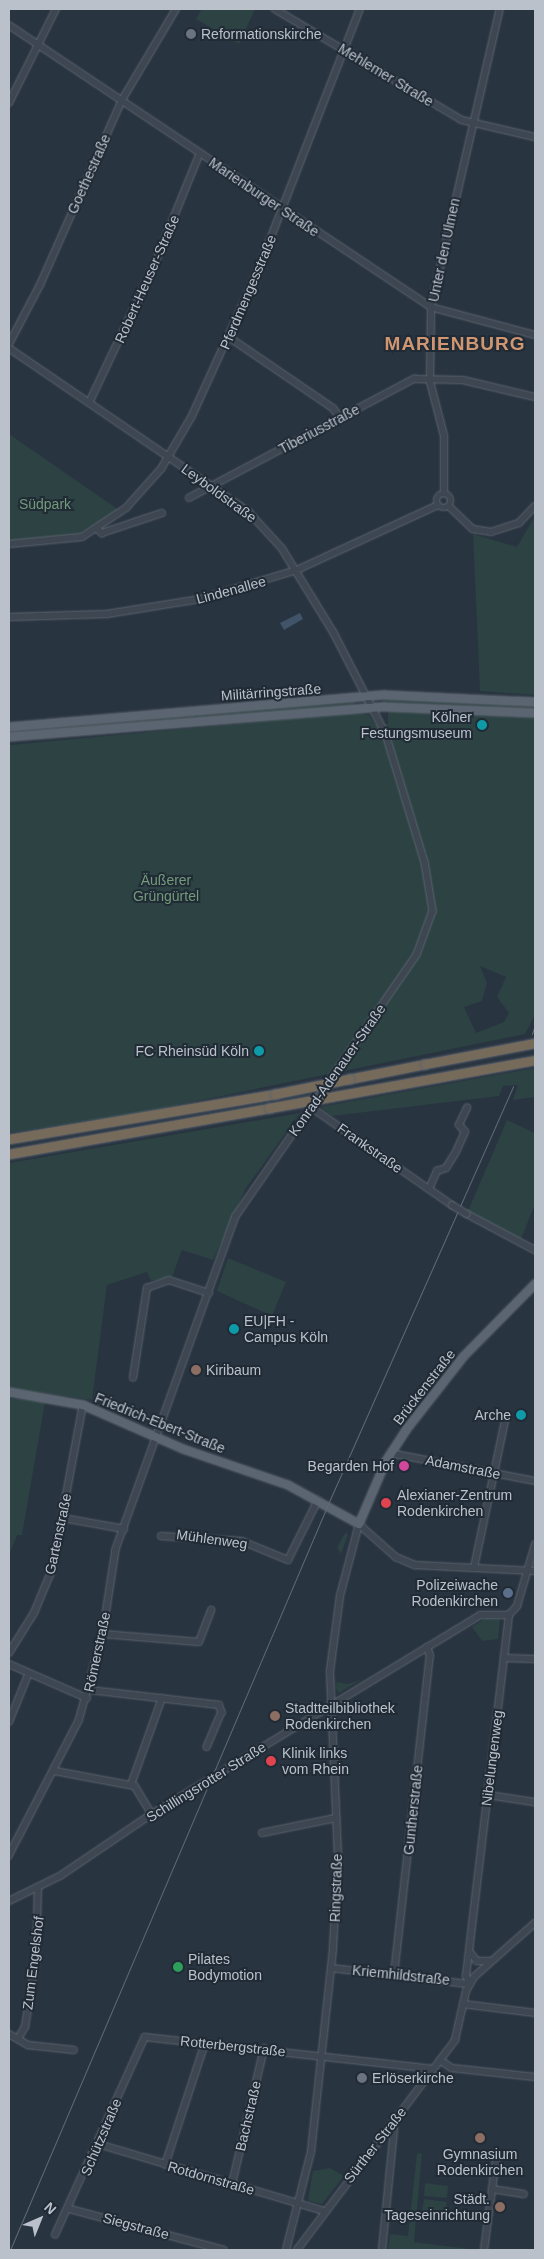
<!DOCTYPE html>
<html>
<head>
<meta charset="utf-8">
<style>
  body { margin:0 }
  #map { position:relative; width:544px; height:2259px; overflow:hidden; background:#293441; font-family:Helvetica,sans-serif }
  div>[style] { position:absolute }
  .green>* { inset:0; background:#2c4243 }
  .water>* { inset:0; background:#405369 }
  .roads { filter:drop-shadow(0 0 1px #5b646e) drop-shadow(0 0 1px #5b646e) }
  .minor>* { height:5.5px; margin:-2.75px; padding:0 2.75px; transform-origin:2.75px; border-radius:2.75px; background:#3d4651 }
  .minor>.ring { margin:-2.75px; padding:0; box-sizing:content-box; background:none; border:5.5px solid #3d4651; border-radius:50% }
  .major>* { height:8px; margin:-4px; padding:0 4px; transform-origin:4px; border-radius:4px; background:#5b6571 }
  .highway>* { height:9px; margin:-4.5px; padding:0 4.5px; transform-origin:4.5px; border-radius:4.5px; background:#766a5b }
  .tram>* { height:1px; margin:-0.5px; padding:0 0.5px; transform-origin:0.5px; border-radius:0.5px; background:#5f6a77 }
  .bridges { filter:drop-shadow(0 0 1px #5b646e) drop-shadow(0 0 1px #5b646e) }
  .minor-bridge>* { height:5.5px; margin:-2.75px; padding:0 2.75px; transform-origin:2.75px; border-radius:2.75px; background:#3d4651 }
  .highway-bridge>* { height:9px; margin:-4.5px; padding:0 4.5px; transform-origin:4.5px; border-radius:4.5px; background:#766a5b }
  .dots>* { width:14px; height:14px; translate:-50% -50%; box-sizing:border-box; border:2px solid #212b36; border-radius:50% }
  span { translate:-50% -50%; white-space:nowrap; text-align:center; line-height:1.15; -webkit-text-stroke:4px #212b36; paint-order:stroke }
  .poi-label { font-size:14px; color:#bac1cb }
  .left { translate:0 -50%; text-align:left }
  .right { translate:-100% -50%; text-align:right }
  .street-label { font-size:14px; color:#bac1cb }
  .park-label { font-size:14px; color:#739a7a }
  .district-label { font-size:19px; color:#cf9671; font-weight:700; letter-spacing:1px }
  .frame { position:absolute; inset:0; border:10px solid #bac1cb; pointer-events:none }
  .north { position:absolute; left:15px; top:2194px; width:50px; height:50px; -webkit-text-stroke:4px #212b36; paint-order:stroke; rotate:44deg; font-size:14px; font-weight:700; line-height:20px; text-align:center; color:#bac1cb }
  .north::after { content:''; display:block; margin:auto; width:18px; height:22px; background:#bac1cb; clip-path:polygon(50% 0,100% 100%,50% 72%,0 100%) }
</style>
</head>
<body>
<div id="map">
  <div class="green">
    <i style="clip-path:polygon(202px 9px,255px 9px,239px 44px,196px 19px)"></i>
    <i style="clip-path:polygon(9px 434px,119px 510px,78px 534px,9px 541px)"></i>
    <i style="clip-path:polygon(535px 516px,535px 695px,480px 691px,473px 534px,517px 547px)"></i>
    <i style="clip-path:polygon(381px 699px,535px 704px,535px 709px,384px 704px)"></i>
    <i style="clip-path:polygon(354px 700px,354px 706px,9px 734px,102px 723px)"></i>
    <i style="clip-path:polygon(evenodd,396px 710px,535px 716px,535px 1015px,525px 1034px,148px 1111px,9px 1133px,9px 745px,355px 713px,369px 715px,376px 725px,388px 724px,388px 713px,396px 710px,480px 966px,506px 977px,497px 997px,509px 1013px,504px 1022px,476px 1033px,464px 1007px,482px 1001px,487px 983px,480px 966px)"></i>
    <i style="clip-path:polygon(535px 1068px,535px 1097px,513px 1100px,518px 1085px,503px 1086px,499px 1096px,332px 1116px,320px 1107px)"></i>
    <i style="clip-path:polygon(300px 1113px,246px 1188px,213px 1260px,182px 1250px,172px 1277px,151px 1281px,147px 1272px,107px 1285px,92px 1400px,9px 1388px,9px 1163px)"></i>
    <i style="clip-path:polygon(507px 1120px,535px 1133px,535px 1204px,521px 1239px,468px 1211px)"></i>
    <i style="clip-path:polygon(228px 1258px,286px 1282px,272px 1316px,217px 1291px)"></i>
    <i style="clip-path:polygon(9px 1398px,45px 1402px,22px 1535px,17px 1535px,9px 1555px)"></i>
    <i style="clip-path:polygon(346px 1532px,348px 1535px,341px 1554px,337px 1547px)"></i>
    <i style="clip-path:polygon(486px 1618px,500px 1619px,498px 1639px,482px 1641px,472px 1627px)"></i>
    <i style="clip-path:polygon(337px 1677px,337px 1682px,348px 1684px,362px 1679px,339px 1693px,336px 1688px)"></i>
    <i style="clip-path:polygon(417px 2153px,422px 2154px,414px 2242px,477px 2250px,388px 2250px,390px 2234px,408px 2236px)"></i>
    <i style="clip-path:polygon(330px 2168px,344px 2176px,322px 2204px,308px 2201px,313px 2171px)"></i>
    <i style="clip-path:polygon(425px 2183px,448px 2186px,447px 2198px,424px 2196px)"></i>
    <i style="clip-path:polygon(424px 2199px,447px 2202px,445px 2214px,422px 2211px)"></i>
  </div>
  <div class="water">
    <i style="clip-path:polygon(300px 613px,303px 619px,284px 630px,280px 623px)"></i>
  </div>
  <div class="roads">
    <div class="minor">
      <i style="left:275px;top:9px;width:217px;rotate:30.7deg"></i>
      <i style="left:462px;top:120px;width:75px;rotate:13.1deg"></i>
      <i style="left:9px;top:25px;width:508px;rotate:33.75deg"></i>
      <i style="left:431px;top:307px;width:108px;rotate:15.1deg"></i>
      <i style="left:9px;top:103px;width:105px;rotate:-63.4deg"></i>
      <i style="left:229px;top:337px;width:126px;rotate:34.3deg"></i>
      <i style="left:333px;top:408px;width:11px;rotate:52deg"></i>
      <i style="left:9px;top:344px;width:67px;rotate:-62.3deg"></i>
      <i style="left:40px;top:285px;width:202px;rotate:-66.1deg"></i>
      <i style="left:122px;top:100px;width:106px;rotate:-59.3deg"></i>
      <i style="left:9px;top:348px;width:291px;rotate:34.3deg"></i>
      <i style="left:249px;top:512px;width:49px;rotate:47.5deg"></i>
      <i style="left:282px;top:548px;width:100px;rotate:58.5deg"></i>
      <i style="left:334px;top:633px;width:114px;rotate:62.8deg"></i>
      <i style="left:386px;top:734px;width:134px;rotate:73.1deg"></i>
      <i style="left:425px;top:862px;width:50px;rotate:80.7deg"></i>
      <i style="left:433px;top:911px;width:47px;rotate:110deg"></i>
      <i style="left:417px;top:955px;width:318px;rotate:124.7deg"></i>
      <i style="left:236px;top:1216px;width:355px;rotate:109.8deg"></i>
      <i style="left:116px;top:1550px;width:85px;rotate:98.8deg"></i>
      <i style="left:103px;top:1634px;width:90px;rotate:105.4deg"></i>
      <i style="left:79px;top:1721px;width:152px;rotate:117.4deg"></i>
      <i style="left:89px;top:403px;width:149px;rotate:-64.6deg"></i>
      <i style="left:153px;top:268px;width:124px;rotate:-67.8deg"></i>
      <i class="ring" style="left:437px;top:494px;width:8.5px;height:8.5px"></i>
      <i style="left:444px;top:494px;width:58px;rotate:-90deg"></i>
      <i style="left:444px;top:436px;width:56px;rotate:-104.5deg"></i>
      <i style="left:430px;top:382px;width:75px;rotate:-89.2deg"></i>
      <i style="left:431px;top:307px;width:306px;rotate:-77deg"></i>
      <i style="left:189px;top:498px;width:255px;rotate:-27.9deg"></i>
      <i style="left:414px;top:379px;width:49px;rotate:1.2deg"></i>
      <i style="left:463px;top:380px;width:74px;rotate:13.3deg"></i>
      <i style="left:449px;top:506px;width:33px;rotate:44deg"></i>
      <i style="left:473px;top:529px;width:18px;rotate:9deg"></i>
      <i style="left:491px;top:532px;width:29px;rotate:-18deg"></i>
      <i style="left:519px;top:523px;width:23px;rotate:-47deg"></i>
      <i style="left:98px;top:529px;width:6px;rotate:45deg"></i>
      <i style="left:102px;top:533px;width:63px;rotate:-18.4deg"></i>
      <i style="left:9px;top:544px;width:73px;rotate:-5.5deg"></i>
      <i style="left:82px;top:537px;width:53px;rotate:-33.4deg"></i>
      <i style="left:126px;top:508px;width:52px;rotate:-48.1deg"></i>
      <i style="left:161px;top:469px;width:61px;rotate:-59.7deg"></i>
      <i style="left:192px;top:416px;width:157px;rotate:-65.6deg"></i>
      <i style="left:257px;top:273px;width:283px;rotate:-68.7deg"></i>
      <i style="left:9px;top:617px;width:98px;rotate:-1.8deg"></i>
      <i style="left:107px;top:614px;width:95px;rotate:-9.1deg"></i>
      <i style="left:201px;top:599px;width:100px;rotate:-16.8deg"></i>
      <i style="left:297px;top:570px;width:155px;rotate:-24.7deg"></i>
      <i style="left:311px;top:1107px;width:172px;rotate:34.8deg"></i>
      <i style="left:429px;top:1189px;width:20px;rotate:-66deg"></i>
      <i style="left:437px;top:1171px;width:9px;rotate:-18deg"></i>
      <i style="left:446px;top:1168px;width:19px;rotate:-58deg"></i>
      <i style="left:456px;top:1152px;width:22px;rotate:-66deg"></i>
      <i style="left:465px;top:1132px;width:9px;rotate:-131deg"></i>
      <i style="left:459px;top:1125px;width:19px;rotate:-65deg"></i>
      <i style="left:467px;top:1214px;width:77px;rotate:27.9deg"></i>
      <i style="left:133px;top:1378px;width:91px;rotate:-81.2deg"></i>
      <i style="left:147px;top:1288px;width:23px;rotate:-20deg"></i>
      <i style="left:169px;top:1280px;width:42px;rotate:18deg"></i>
      <i style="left:390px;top:1453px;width:148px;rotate:10.9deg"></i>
      <i style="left:63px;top:1518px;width:62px;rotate:10.2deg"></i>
      <i style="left:161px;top:1536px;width:81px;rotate:3.5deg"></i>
      <i style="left:242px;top:1541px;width:50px;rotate:22.4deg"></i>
      <i style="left:288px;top:1560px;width:67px;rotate:-63.4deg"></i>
      <i style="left:474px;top:1568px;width:150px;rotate:-78.1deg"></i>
      <i style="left:103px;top:1634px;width:96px;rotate:4.8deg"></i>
      <i style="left:199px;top:1642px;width:34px;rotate:-69deg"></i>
      <i style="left:9px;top:1653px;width:47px;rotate:-58deg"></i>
      <i style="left:34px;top:1613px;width:47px;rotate:-67.3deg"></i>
      <i style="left:52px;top:1570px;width:168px;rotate:-79.4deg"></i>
      <i style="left:504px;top:1658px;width:31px;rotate:2deg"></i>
      <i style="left:9px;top:1664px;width:85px;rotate:23.6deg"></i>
      <i style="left:90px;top:1690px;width:130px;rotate:6.6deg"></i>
      <i style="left:219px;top:1705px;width:8px;rotate:67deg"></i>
      <i style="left:222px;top:1712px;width:38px;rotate:113deg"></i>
      <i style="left:9px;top:1722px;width:51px;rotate:-68deg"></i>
      <i style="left:55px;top:1771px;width:81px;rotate:10.6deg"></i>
      <i style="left:135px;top:1786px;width:33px;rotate:59deg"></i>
      <i style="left:131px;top:1785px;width:92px;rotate:-70.4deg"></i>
      <i style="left:488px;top:1795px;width:48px;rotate:8.5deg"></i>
      <i style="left:262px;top:1833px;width:76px;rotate:-11.5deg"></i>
      <i style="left:9px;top:1901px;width:57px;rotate:-26.1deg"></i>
      <i style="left:60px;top:1876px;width:111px;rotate:-34deg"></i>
      <i style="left:152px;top:1814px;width:384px;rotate:-31.2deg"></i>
      <i style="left:480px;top:1615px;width:29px"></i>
      <i style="left:470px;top:1952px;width:11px;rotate:52deg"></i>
      <i style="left:477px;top:1961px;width:14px"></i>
      <i style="left:331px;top:1968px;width:140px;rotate:6.6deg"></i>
      <i style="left:394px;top:1975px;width:321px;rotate:-83.6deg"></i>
      <i style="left:430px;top:1656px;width:9px;rotate:-108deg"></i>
      <i style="left:470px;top:1984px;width:9px;rotate:-117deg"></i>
      <i style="left:466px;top:1976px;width:364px;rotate:-83.2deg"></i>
      <i style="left:509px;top:1615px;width:12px;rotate:-48deg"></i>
      <i style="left:517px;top:1606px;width:64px;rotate:-73.6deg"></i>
      <i style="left:463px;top:2004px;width:73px;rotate:7.1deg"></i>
      <i style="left:9px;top:2034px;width:22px;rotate:30deg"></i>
      <i style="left:28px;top:2045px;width:46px;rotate:6.2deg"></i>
      <i style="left:19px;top:2037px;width:12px;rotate:-59deg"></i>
      <i style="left:25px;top:2027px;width:69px;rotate:-80.8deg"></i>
      <i style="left:36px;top:1959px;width:71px;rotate:-88.4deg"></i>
      <i style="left:440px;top:2060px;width:14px;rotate:34deg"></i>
      <i style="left:452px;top:2068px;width:83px;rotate:6.2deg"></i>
      <i style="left:98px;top:2144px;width:236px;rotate:16.5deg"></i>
      <i style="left:165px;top:2165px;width:128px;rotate:-71.8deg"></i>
      <i style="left:232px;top:2184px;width:139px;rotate:-76.7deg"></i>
      <i style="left:492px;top:2189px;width:32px;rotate:9deg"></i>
      <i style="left:70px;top:2209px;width:159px;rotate:14.9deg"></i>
      <i style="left:55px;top:2235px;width:217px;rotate:-65.6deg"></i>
      <i style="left:145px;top:2037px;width:290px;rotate:6.3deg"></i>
      <i style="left:286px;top:2250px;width:101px;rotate:-75.7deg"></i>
      <i style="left:311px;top:2152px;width:205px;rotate:-83.8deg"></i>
      <i style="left:333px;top:1948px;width:92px;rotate:-86.9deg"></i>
      <i style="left:338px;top:1856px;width:185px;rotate:-92.5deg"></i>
      <i style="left:330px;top:1671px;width:76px;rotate:-82.4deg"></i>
      <i style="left:340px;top:1596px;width:74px;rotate:-75.2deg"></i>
      <i style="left:359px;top:1524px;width:50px;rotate:41.7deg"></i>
      <i style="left:396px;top:1557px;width:21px;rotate:23deg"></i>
      <i style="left:415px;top:1565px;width:120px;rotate:2.9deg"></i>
      <i style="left:297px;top:2250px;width:263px;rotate:-53deg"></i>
      <i style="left:455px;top:2040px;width:50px;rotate:-77.3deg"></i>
      <i style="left:466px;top:1991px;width:16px;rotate:-60deg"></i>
      <i style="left:474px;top:1977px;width:81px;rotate:-41.5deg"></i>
      <i style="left:382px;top:2250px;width:131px;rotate:-84.3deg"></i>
      <i style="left:484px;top:2250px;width:91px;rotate:-82.4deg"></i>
    </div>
    <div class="major">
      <i style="left:9px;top:727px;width:377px;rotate:-4.9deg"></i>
      <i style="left:385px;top:695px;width:150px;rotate:2.7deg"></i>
      <i style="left:9px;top:737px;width:377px;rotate:-4.6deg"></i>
      <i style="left:385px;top:707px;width:150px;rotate:2.3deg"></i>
      <i style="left:9px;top:1392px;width:75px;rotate:10deg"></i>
      <i style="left:83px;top:1405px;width:109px;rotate:23.7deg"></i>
      <i style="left:183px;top:1449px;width:111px;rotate:18.9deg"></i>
      <i style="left:288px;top:1485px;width:81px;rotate:28.8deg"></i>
      <i style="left:359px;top:1524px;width:69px;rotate:-66.8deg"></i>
      <i style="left:386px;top:1461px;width:37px;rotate:-57deg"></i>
      <i style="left:406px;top:1430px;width:94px;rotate:-51.9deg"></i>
      <i style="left:464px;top:1356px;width:101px;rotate:-45.4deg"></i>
    </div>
    <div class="highway">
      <i style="left:349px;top:1079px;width:77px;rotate:-11.2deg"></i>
      <i style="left:9px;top:1139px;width:270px;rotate:-9.6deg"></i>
      <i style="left:9px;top:1154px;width:264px;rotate:-10deg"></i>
    </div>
  </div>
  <div class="tram">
    <i style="left:532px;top:1034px;width:9px;rotate:-72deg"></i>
    <i style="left:10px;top:2250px;width:811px;rotate:-66.91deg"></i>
    <i style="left:328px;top:1504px;width:457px;rotate:-66.1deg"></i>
  </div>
  <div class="bridges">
    <div class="minor-bridge">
      <i style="left:452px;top:1205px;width:17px;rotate:31deg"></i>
    </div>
    <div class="highway-bridge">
      <i style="left:425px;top:1064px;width:112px;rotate:-10.8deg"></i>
      <i style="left:275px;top:1094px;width:76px;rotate:-11.5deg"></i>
      <i style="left:269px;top:1108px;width:270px;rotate:-10.2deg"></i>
    </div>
  </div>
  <div class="dots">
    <i style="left:191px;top:34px;background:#6b7280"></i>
    <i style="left:482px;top:725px;background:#0f9aa8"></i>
    <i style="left:259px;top:1051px;background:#0f9aa8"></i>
    <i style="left:234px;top:1329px;background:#0f9aa8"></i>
    <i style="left:196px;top:1370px;background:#8d6e63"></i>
    <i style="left:521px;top:1415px;background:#0f9aa8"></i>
    <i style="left:404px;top:1466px;background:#d1479c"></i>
    <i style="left:386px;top:1503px;background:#e0444e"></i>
    <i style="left:508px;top:1593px;background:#5c6f8a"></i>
    <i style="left:275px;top:1716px;background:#8d6e63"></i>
    <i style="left:271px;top:1761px;background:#e0444e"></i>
    <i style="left:178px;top:1967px;background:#2e9e5b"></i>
    <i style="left:362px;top:2078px;background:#6b7280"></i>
    <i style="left:480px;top:2138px;background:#8d6e63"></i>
    <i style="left:500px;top:2207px;background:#8d6e63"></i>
  </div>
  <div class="poi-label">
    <span class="left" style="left:201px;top:34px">Reformationskirche</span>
    <span class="right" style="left:472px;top:725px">Kölner<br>Festungsmuseum</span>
    <span class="right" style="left:249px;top:1051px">FC Rheinsüd Köln</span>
    <span class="left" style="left:244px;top:1329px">EU|FH -<br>Campus Köln</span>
    <span class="left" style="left:206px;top:1370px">Kiribaum</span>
    <span class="right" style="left:511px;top:1415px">Arche</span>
    <span class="right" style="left:394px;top:1466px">Begarden Hof</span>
    <span class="left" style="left:397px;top:1503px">Alexianer-Zentrum<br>Rodenkirchen</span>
    <span class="right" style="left:498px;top:1593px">Polizeiwache<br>Rodenkirchen</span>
    <span class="left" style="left:285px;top:1716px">Stadtteilbibliothek<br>Rodenkirchen</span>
    <span class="left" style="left:282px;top:1761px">Klinik links<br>vom Rhein</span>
    <span class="left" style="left:188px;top:1967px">Pilates<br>Bodymotion</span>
    <span class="left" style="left:372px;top:2078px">Erlöserkirche</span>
    <span style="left:480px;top:2162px">Gymnasium<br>Rodenkirchen</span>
    <span class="right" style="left:490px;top:2207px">Städt.<br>Tageseinrichtung</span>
  </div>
  <div class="street-label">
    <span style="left:386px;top:75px;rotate:31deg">Mehlemer Straße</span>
    <span style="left:89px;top:174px;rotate:-66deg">Goethestraße</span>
    <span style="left:264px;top:197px;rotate:34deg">Marienburger Straße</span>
    <span style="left:444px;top:250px;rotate:-78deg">Unter den Ulmen</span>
    <span style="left:147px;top:279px;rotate:-66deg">Robert-Heuser-Straße</span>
    <span style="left:248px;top:292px;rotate:-67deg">Pferdmengesstraße</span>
    <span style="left:319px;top:429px;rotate:-28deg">Tiberiusstraße</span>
    <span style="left:219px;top:493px;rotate:36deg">Leyboldstraße</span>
    <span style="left:231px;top:590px;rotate:-15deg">Lindenallee</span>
    <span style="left:271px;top:692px;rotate:-4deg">Militärringstraße</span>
    <span style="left:337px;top:1070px;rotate:-55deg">Konrad-Adenauer-Straße</span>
    <span style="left:370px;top:1148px;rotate:35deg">Frankstraße</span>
    <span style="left:424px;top:1387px;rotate:-52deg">Brückenstraße</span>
    <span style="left:160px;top:1423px;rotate:22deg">Friedrich-Ebert-Straße</span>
    <span style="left:463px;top:1467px;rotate:11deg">Adamstraße</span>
    <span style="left:58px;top:1534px;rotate:-78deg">Gartenstraße</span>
    <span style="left:212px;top:1539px;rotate:8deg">Mühlenweg</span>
    <span style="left:97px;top:1652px;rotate:-78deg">Römerstraße</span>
    <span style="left:492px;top:1758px;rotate:-83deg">Nibelungenweg</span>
    <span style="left:206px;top:1782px;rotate:-32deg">Schillingsrotter Straße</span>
    <span style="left:413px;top:1810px;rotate:-84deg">Guntherstraße</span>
    <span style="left:336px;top:1888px;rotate:-88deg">Ringstraße</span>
    <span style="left:33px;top:1963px;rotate:-83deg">Zum Engelshof</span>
    <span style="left:401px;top:1975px;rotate:6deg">Kriemhildstraße</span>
    <span style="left:233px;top:2046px;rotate:6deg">Rotterbergstraße</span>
    <span style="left:248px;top:2116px;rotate:-77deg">Bachstraße</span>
    <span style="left:101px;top:2137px;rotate:-67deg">Schützstraße</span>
    <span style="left:375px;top:2145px;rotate:-52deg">Sürther Straße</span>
    <span style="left:211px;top:2178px;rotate:16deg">Rotdornstraße</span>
    <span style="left:136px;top:2226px;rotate:15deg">Siegstraße</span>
  </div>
  <div class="park-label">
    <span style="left:45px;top:504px">Südpark</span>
    <span style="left:166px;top:888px">Äußerer<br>Grüngürtel</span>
  </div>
  <div class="district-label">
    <span style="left:455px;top:344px">MARIENBURG</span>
  </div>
  <div class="frame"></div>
  <div class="north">N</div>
</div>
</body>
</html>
